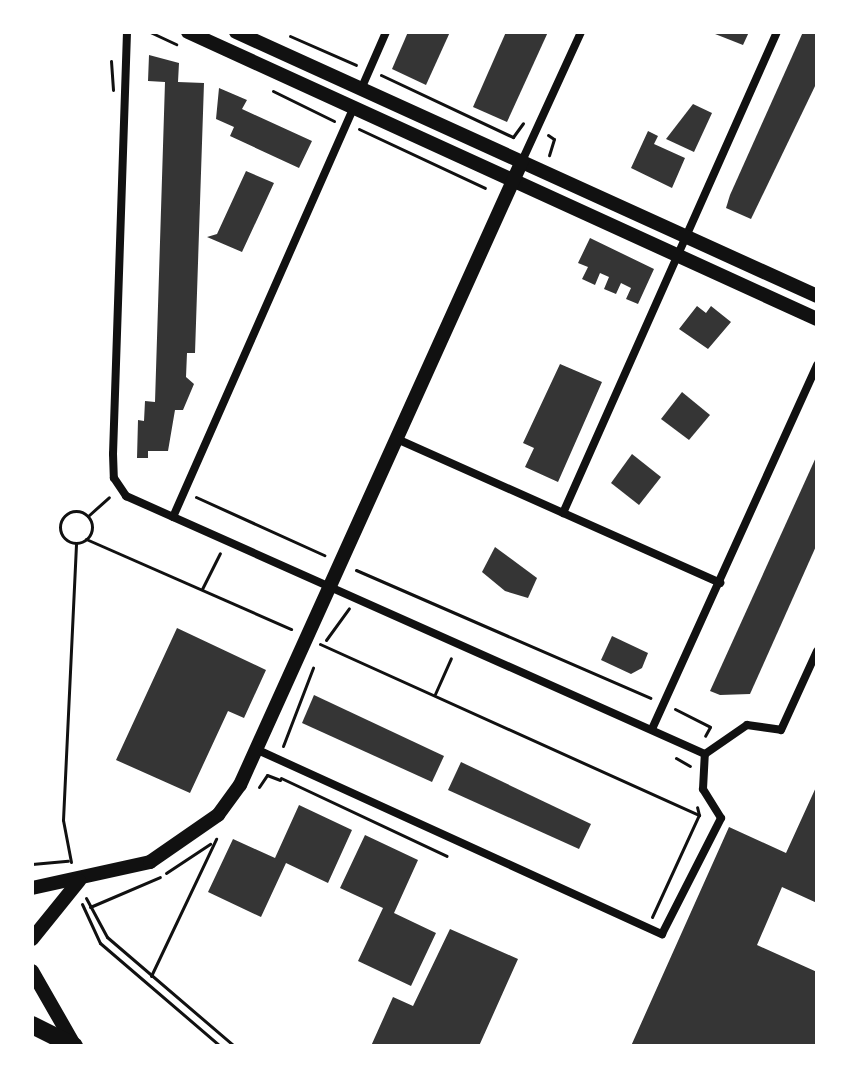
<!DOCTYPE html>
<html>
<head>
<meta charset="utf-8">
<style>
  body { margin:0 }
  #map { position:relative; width:849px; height:1078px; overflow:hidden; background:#fff; font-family:Barlow,sans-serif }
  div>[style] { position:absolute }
  .building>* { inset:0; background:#353535 }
  .path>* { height:3px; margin:-1.5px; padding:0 1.5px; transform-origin:1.5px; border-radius:1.5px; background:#111 }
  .path>.ring { margin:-1.5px; padding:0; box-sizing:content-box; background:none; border:3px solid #111; border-radius:50% }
  .minor>* { height:8px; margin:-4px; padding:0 4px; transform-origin:4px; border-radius:4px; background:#111 }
  .tertiary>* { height:14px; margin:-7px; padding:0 7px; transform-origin:7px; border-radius:7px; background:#111 }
  .trunk>* { height:18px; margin:-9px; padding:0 9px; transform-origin:9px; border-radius:9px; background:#111 }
  span { translate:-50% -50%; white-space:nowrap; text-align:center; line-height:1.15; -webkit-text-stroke:8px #fff; paint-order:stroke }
  .frame { position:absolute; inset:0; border:34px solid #fff; pointer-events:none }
</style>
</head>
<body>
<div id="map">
  <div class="building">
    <i style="clip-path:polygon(408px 32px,450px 32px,426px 85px,392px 69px)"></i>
    <i style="clip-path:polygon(506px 32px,548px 32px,507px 122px,473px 107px)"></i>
    <i style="clip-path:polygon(710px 32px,749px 32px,743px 45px)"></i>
    <i style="clip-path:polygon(803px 32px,817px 32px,817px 82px,751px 219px,726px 208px,730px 195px)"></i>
    <i style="clip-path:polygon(149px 55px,179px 63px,178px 82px,204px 83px,195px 353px,187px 353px,186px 377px,194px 384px,183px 410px,175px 410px,168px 451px,148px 451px,148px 458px,137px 458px,138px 420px,144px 421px,145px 401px,155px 402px,165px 82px,148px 81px)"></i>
    <i style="clip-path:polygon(219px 88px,247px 100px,242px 109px,312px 141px,299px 168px,230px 136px,234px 127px,216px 119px)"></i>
    <i style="clip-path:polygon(693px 104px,712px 113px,694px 152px,666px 139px)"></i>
    <i style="clip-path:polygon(648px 131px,658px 136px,654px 144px,685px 158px,672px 188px,631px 168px)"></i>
    <i style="clip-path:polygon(246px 171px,274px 183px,242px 252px,207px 237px,217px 234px)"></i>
    <i style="clip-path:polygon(590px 238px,654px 269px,638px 304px,626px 299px,631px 288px,621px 283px,616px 294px,604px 289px,609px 277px,600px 273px,595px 285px,582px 279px,588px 267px,578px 263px)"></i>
    <i style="clip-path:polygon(697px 306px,706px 313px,711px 306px,731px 322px,708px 349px,679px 329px)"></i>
    <i style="clip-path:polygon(560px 364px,602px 382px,558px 482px,525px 467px,534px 448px,523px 443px)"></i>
    <i style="clip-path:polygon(682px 392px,710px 415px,689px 440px,661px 419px)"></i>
    <i style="clip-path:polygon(632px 454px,661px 477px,639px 505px,611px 483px)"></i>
    <i style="clip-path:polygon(817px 455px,817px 544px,750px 694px,720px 695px,710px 691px)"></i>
    <i style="clip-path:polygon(495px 547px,537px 578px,528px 598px,505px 591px,482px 572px)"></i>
    <i style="clip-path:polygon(177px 628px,266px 670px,244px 718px,228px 711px,190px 793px,116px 760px)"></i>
    <i style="clip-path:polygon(612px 636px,648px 653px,642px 668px,631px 674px,601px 660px)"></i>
    <i style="clip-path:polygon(314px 695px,444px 756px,432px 782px,302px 723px)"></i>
    <i style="clip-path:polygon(461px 762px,591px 824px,579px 849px,448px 790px)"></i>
    <i style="clip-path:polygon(817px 785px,817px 903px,782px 887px,757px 945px,817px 972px,817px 1046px,631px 1046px,729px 827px,786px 853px)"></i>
    <i style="clip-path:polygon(299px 805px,352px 830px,328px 883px,286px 863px,261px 917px,208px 892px,233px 839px,275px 858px)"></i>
    <i style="clip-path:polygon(365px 835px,418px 860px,394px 913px,436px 933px,411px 986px,358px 961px,383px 908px,340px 888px)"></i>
    <i style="clip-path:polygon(450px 929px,518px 959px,479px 1046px,371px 1046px,393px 997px,413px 1006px)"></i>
  </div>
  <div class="path">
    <i style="left:150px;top:32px;width:29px;rotate:25deg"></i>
    <i style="left:290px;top:36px;width:72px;rotate:23.7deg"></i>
    <i style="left:111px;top:61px;width:29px;rotate:86deg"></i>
    <i style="left:381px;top:75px;width:146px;rotate:25.2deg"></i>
    <i style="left:513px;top:137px;width:17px;rotate:-54deg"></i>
    <i style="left:273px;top:91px;width:68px;rotate:26.2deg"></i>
    <i style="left:359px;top:129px;width:139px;rotate:25.1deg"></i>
    <i style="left:548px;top:135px;width:7px;rotate:34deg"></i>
    <i style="left:554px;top:139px;width:17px;rotate:107deg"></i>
    <i style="left:196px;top:497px;width:141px;rotate:24.4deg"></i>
    <i class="ring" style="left:60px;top:511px;width:29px;height:29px"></i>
    <i style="left:88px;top:516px;width:28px;rotate:-42deg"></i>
    <i style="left:86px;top:539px;width:224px;rotate:23.7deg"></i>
    <i style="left:356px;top:570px;width:321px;rotate:23.5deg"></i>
    <i style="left:202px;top:589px;width:40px;rotate:-63.4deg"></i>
    <i style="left:326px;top:640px;width:39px;rotate:-54deg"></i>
    <i style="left:320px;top:644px;width:416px;rotate:24.3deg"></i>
    <i style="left:699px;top:815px;width:8px;rotate:-104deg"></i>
    <i style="left:435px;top:694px;width:39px;rotate:-66deg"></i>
    <i style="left:675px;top:709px;width:39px;rotate:27deg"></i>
    <i style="left:710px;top:727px;width:10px;rotate:119deg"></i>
    <i style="left:283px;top:746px;width:84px;rotate:-69deg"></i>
    <i style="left:676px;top:758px;width:16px;rotate:30deg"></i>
    <i style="left:281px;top:778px;width:183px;rotate:25.2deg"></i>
    <i style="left:259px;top:787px;width:14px;rotate:-56deg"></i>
    <i style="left:267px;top:775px;width:14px;rotate:21deg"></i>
    <i style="left:71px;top:862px;width:43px;rotate:-100.8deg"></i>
    <i style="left:63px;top:820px;width:277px;rotate:-87.3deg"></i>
    <i style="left:32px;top:864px;width:36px;rotate:-5deg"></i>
    <i style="left:166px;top:873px;width:53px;rotate:-33.4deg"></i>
    <i style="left:86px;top:898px;width:44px;rotate:61.7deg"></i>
    <i style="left:107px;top:937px;width:167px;rotate:40.6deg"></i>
    <i style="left:82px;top:904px;width:43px;rotate:65.2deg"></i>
    <i style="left:100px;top:943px;width:158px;rotate:40.6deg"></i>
    <i style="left:90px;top:907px;width:76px;rotate:-23.2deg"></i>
    <i style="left:652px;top:917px;width:112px;rotate:-65.3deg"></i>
    <i style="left:151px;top:976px;width:152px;rotate:-64.6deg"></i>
  </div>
  <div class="minor">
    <i style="left:127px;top:32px;width:422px;rotate:91.9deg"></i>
    <i style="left:113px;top:454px;width:24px;rotate:88deg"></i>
    <i style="left:114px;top:478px;width:22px;rotate:56deg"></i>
    <i style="left:126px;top:496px;width:634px;rotate:24.02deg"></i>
    <i style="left:362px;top:87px;width:60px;rotate:-66.4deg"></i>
    <i style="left:522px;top:161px;width:142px;rotate:-65.4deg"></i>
    <i style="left:397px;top:439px;width:354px;rotate:24deg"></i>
    <i style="left:563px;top:513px;width:526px;rotate:-66.02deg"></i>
    <i style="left:173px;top:517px;width:447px;rotate:-66.2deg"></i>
    <i style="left:652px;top:729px;width:400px;rotate:-65.6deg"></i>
    <i style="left:260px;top:751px;width:442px;rotate:24.5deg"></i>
    <i style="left:662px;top:934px;width:130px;rotate:-63deg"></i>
    <i style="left:721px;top:818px;width:34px;rotate:-122deg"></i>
    <i style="left:703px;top:789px;width:35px;rotate:-87deg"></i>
    <i style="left:705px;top:754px;width:51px;rotate:-34.6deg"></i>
    <i style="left:747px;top:725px;width:34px;rotate:8deg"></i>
    <i style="left:781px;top:730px;width:87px;rotate:-65.5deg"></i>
  </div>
  <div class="tertiary">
    <i style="left:188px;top:32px;width:691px;rotate:24.53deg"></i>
    <i style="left:236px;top:32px;width:638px;rotate:24.44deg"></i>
    <i style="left:32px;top:888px;width:121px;rotate:-12.4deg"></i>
    <i style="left:150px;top:862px;width:83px;rotate:-34.7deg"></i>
    <i style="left:218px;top:815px;width:37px;rotate:-54deg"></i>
    <i style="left:240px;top:785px;width:685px;rotate:-65.68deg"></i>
    <i style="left:32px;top:939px;width:75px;rotate:-51deg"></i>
    <i style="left:32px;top:971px;width:86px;rotate:60.2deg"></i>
  </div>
  <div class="trunk">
    <i style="left:32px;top:1025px;width:47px;rotate:26.6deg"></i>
  </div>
  <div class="frame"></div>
</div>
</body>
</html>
